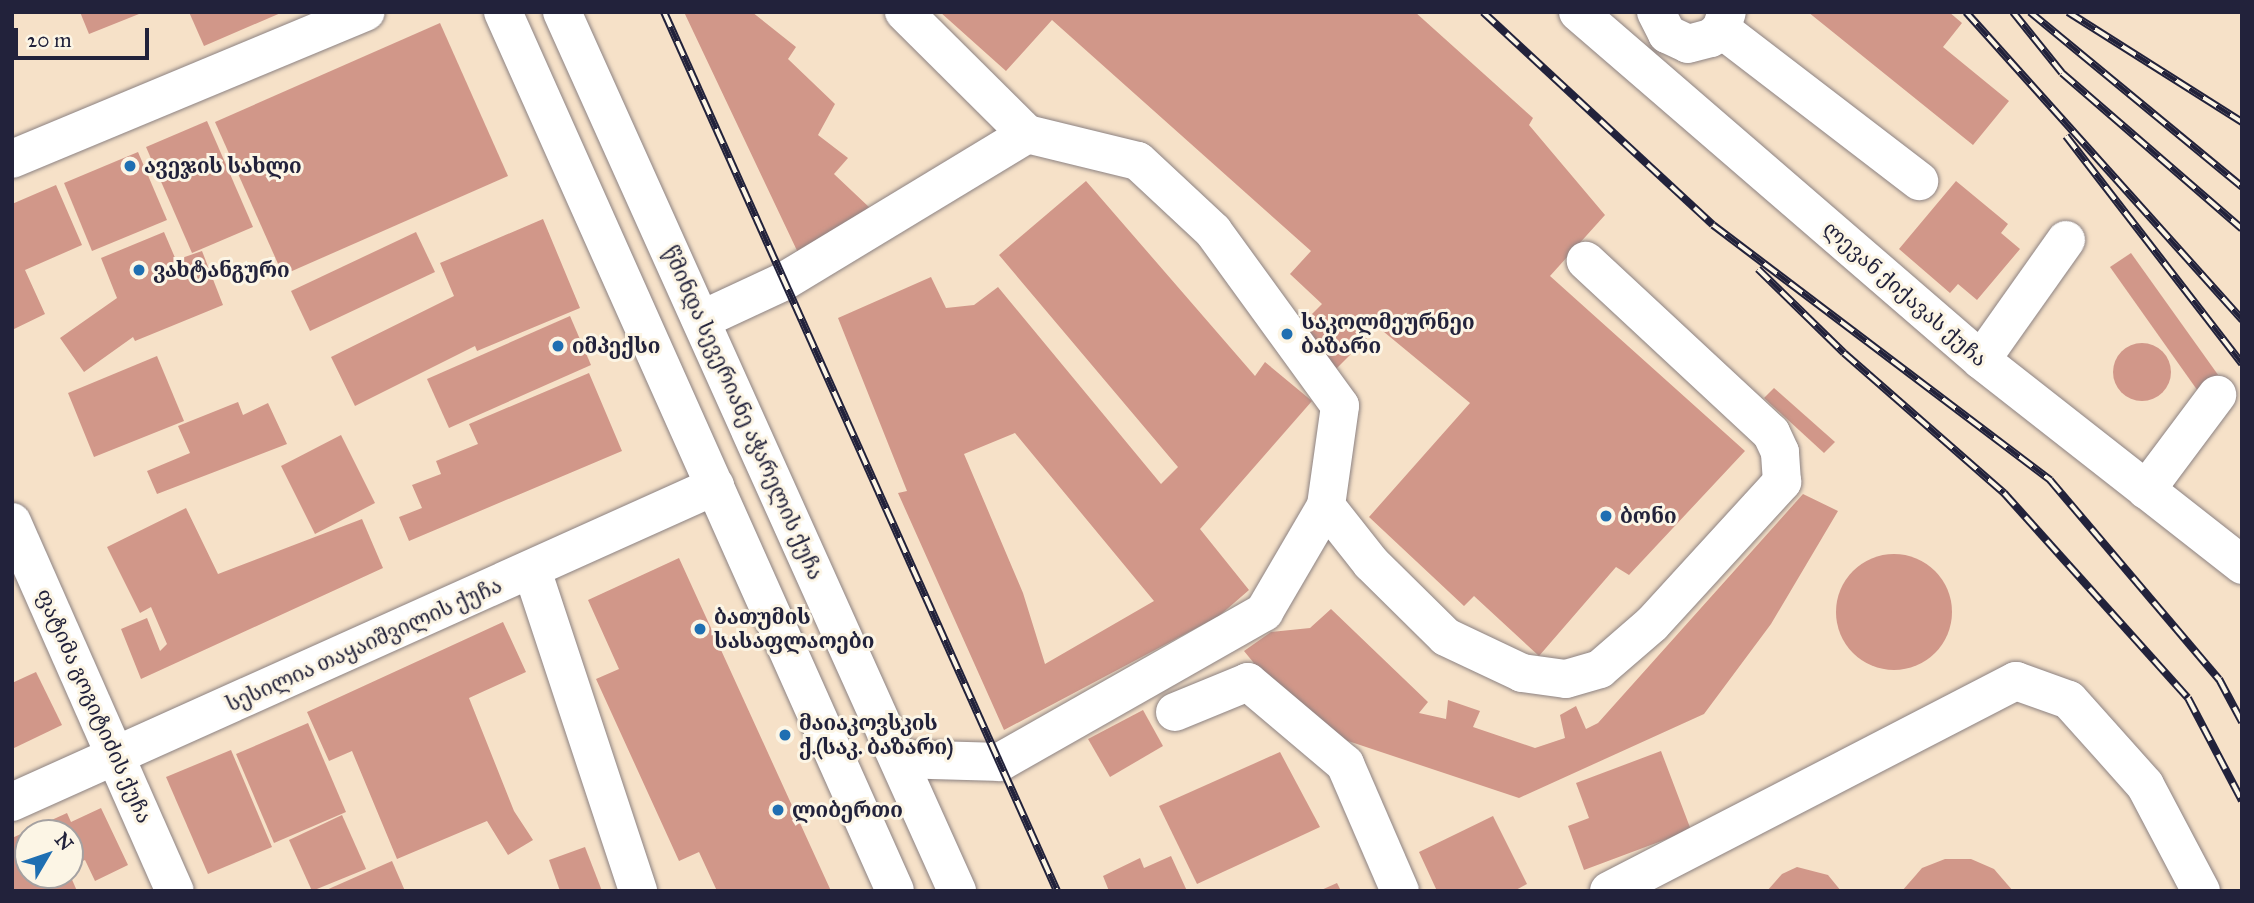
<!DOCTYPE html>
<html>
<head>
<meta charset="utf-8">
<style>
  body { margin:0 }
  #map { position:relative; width:2254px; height:903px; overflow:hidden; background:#f6e1c8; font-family:"IM FELL Great Primer","Noto Serif Georgian",serif }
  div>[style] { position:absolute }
  .building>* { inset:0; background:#d19789 }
  .round { border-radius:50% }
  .roads { filter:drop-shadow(0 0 2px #8c8282) drop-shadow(0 0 2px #8c8282) }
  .minor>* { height:38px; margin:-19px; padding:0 19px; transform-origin:19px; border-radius:19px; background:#fff }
  .major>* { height:38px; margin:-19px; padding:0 19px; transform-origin:19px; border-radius:19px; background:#fff }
  .rail>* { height:8px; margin-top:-4px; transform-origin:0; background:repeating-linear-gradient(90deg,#fcf5e5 0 16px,#22223b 0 32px); box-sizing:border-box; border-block:2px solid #22223b }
  .dots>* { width:19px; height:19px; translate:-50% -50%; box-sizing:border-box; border:4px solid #fcf5e5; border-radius:50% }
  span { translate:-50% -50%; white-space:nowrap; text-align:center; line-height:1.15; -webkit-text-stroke:6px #fcf5e5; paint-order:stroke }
  .poi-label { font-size:21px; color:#22223b; font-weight:700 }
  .left { translate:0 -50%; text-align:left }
  .street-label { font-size:21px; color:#22223b }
  .frame { position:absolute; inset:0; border:14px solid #22223b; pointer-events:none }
  .north { position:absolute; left:14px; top:819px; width:70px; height:70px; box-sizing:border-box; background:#fcf5e5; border:2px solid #a5a1a1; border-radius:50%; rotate:51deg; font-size:19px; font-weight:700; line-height:28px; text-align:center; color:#22223b }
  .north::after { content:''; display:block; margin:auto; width:24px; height:32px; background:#1f6fb2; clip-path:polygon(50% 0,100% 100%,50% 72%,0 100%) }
  .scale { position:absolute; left:14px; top:28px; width:135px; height:32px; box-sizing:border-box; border:4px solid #22223b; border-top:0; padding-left:9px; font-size:21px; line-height:24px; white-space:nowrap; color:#22223b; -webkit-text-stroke:5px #fcf5e5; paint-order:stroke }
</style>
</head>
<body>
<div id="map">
  <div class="building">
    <i style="clip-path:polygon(80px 12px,144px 12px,89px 34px)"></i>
    <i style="clip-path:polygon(189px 12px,283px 12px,204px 46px)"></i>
    <i style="clip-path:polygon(684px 12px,752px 12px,796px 47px,788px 59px,835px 104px,818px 135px,848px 158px,834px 174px,870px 208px,801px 259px)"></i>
    <i style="clip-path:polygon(940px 12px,1415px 12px,1533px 118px,1529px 125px,1605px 215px,1550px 276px,1745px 451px,1629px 575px,1616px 567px,1539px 656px,1474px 596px,1464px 606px,1369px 517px,1470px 403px,1378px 327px,1336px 369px,1296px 330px,1322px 304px,1290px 274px,1311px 251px,1052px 20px,1006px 71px)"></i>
    <i style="clip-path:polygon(1808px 12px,1949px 12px,1962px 23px,1943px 47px,2009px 101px,1973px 145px)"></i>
    <i style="clip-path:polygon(440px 23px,508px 176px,283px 275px,215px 122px)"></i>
    <i style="clip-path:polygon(207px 121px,253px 227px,192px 253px,146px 147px)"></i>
    <i style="clip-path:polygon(138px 152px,167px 220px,92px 251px,64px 183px)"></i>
    <i style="clip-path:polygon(evenodd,1086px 181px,1255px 376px,1265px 362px,1312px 401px,1200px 529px,1249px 590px,1219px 616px,1004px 730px,898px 493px,907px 491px,838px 318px,931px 277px,946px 308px,974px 305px,998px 287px,1161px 484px,1178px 467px,999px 255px,1086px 181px,1015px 433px,1154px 601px,1045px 664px,1023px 593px,964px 454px,1015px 433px)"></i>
    <i style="clip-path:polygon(1956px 181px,2008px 224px,2001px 233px,2020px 249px,1977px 300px,1958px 284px,1950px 293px,1899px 249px)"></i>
    <i style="clip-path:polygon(56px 185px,82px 245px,25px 270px,45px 314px,12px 330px,12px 204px)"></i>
    <i style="clip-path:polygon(543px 219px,580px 308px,477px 351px,475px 346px,355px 406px,331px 357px,454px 296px,440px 263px)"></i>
    <i style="clip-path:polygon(164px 232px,176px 260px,202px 251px,223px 305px,135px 341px,133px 337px,84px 372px,60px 338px,117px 298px,101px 258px)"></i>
    <i style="clip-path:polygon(416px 232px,435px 272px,310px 331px,291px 291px)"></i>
    <i style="clip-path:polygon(2131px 253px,2221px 379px,2200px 394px,2110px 267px)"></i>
    <i style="clip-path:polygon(570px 316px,591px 365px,449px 428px,427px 379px)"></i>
    <i class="round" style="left:2113px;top:343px;width:58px;height:58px"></i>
    <i style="clip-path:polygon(157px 356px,184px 421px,94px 457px,68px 393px)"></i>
    <i style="clip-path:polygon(589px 373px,622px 451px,409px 541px,399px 517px,422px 508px,412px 485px,441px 474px,436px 461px,478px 444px,469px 424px)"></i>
    <i style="clip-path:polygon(1774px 388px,1835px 442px,1824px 453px,1764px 398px)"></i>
    <i style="clip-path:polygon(238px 402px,243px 415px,268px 403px,287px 444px,157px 494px,147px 471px,190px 453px,178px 426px)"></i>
    <i style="clip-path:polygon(341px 435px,375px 503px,315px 534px,281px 466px)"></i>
    <i style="clip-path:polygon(1803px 494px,1838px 511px,1771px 624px,1704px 714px,1519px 798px,1306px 727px,1244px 651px,1271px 632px,1310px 628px,1331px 609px,1428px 702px,1419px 713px,1446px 719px,1448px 700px,1480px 711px,1473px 727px,1535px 748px,1565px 738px,1560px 715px,1576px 706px,1586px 729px,1598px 723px)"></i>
    <i style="clip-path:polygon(186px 508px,218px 574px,362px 519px,383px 568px,141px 679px,121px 629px,147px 618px,160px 651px,167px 644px,151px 607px,140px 613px,107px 547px)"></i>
    <i class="round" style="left:1836px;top:554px;width:116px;height:116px"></i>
    <i style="clip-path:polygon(679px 558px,831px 891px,717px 891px,699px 852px,679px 861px,596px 679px,619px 669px,588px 600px)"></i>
    <i style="clip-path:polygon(503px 622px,526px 672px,469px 698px,514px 811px,533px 840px,508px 855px,487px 821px,397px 859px,352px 751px,329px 761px,307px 712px)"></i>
    <i style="clip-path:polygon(36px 672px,62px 725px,12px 749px,12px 683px)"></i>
    <i style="clip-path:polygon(1143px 710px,1163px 746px,1110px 777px,1088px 739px)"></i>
    <i style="clip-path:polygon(308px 723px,346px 812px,274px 843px,236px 754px)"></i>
    <i style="clip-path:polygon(231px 750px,272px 847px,208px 874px,166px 777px)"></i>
    <i style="clip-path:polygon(1661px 751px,1691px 830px,1584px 870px,1568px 826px,1589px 818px,1576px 783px)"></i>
    <i style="clip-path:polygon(1280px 752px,1320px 827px,1197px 884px,1159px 806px)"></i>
    <i style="clip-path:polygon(101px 808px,128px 865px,95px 881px,85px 860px,70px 866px,70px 833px,28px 833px,28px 875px,70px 875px,77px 891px,12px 891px,12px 838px,67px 813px,71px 822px)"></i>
    <i style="clip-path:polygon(342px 815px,366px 869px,312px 891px,289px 840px)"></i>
    <i style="clip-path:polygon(1493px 816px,1527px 884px,1514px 891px,1437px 891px,1419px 852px)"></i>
    <i style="clip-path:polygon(585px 847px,602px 891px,560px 891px,549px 860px)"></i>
    <i style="clip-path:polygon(1171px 856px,1187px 891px,1109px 891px,1103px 876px,1140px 858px,1144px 868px)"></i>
    <i style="clip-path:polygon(1945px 859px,1971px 859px,1994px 869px,2013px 891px,1902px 891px,1922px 868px)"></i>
    <i style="clip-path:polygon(392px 861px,405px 891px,324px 891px)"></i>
    <i style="clip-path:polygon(1797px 867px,1828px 875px,1841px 891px,1767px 891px,1782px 874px)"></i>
    <i style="clip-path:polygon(1337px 883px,1341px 891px,1319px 891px)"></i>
  </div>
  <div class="roads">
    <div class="minor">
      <i style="left:904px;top:12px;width:173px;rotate:44.8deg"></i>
      <i style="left:1027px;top:134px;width:114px;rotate:13.7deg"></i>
      <i style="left:1138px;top:161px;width:103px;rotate:43deg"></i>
      <i style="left:1213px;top:231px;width:216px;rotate:54deg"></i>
      <i style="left:1340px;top:406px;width:101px;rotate:98deg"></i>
      <i style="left:1326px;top:506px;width:73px;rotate:51.7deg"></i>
      <i style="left:1371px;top:563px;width:105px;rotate:44.6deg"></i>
      <i style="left:1446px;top:637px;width:84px;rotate:25.3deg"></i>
      <i style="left:1522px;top:673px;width:44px;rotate:7.8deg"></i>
      <i style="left:1566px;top:679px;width:35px;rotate:-16deg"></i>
      <i style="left:1600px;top:669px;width:69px;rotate:-40.9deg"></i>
      <i style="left:1652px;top:624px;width:193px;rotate:-47.5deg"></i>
      <i style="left:1782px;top:482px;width:30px;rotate:-94deg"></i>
      <i style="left:1780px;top:452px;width:21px;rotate:-115deg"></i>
      <i style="left:1771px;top:433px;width:253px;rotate:-137.1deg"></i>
      <i style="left:1578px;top:12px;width:532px;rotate:40.81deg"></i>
      <i style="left:1981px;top:360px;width:332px;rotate:38.1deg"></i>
      <i style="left:1656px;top:12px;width:25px;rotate:63deg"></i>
      <i style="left:1667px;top:34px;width:23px;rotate:25deg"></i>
      <i style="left:1688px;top:44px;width:24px;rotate:-15deg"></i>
      <i style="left:1711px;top:38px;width:13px;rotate:-42deg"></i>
      <i style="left:1721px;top:29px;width:18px;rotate:-71deg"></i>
      <i style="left:1721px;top:29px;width:250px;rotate:37.5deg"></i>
      <i style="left:12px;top:159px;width:383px;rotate:-22.6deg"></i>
      <i style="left:701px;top:320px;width:90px;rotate:-24.9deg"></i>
      <i style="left:783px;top:282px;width:285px;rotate:-31.2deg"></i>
      <i style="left:1981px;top:360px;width:147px;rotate:-54.7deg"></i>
      <i style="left:2146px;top:490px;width:119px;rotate:-53.2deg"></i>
      <i style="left:12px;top:522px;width:403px;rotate:66.2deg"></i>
      <i style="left:532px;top:570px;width:338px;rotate:71.7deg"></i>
      <i style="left:1175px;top:712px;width:79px;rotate:-22.3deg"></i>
      <i style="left:1248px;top:682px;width:127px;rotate:40.2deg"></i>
      <i style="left:1345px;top:764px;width:138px;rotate:66.6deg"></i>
      <i style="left:899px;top:759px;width:101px;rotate:1.7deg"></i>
      <i style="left:1000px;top:762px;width:304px;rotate:-29.6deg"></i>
      <i style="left:1264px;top:612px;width:123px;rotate:-59.7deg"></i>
      <i style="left:12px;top:802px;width:771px;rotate:-24.2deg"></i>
      <i style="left:1609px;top:891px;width:458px;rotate:-27.3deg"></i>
      <i style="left:2016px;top:681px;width:56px;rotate:19.7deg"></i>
      <i style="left:2069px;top:700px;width:114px;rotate:48.2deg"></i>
      <i style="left:2145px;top:785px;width:120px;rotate:62.2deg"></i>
    </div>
    <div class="major">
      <i style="left:503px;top:12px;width:962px;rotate:65.96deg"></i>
      <i style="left:562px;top:12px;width:964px;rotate:65.8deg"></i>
    </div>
  </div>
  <div class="rail">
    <i style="left:664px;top:12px;width:963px;rotate:65.91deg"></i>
    <i style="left:1483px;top:12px;width:313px;rotate:42.8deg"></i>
    <i style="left:1713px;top:225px;width:423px;rotate:37.1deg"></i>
    <i style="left:2050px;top:480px;width:261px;rotate:49.7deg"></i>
    <i style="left:2219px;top:679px;width:49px;rotate:61.9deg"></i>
    <i style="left:1966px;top:12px;width:414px;rotate:48.1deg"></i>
    <i style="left:2013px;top:12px;width:78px;rotate:51.2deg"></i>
    <i style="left:2062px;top:73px;width:238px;rotate:40.9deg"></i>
    <i style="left:2030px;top:12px;width:275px;rotate:39.5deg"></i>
    <i style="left:2068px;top:12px;width:206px;rotate:32.3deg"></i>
    <i style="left:2066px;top:136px;width:288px;rotate:52.3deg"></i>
    <i style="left:1758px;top:269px;width:120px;rotate:44.3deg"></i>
    <i style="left:1844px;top:353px;width:213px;rotate:41.2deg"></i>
    <i style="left:2004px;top:493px;width:275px;rotate:48.1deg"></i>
    <i style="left:2188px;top:698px;width:116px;rotate:62.3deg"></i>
  </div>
  <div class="dots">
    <i style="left:130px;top:166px;background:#1f6fb2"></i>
    <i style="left:139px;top:270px;background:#1f6fb2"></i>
    <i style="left:1287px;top:334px;background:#1f6fb2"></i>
    <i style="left:558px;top:346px;background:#1f6fb2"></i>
    <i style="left:1606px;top:516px;background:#1f6fb2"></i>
    <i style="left:700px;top:629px;background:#1f6fb2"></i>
    <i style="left:785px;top:735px;background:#1f6fb2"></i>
    <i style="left:778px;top:810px;background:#1f6fb2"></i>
  </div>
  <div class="poi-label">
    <span class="left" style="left:144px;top:166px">ავეჯის სახლი</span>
    <span class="left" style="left:153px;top:270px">ვახტანგური</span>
    <span class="left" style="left:1301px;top:334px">საკოლმეურნეი<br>ბაზარი</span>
    <span class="left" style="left:572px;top:346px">იმპექსი</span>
    <span class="left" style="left:1620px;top:516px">ბონი</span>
    <span class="left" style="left:714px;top:629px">ბათუმის<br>სასაფლაოები</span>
    <span class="left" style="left:799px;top:735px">მაიაკოვსკის<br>ქ.(საკ. ბაზარი)</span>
    <span class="left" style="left:792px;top:810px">ლიბერთი</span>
  </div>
  <div class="street-label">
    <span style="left:1905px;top:294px;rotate:41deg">ლევან ქიქავას ქუჩა</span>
    <span style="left:743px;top:413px;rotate:66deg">წმინდა სევერიანე აჭარელის ქუჩა</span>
    <span style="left:364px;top:645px;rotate:-24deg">სესილია თაყაიშვილის ქუჩა</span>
    <span style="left:94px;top:706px;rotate:66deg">ფატიმა გოგიტიძის ქუჩა</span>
  </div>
  <div class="frame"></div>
  <div class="north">N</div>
  <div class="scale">20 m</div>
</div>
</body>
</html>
